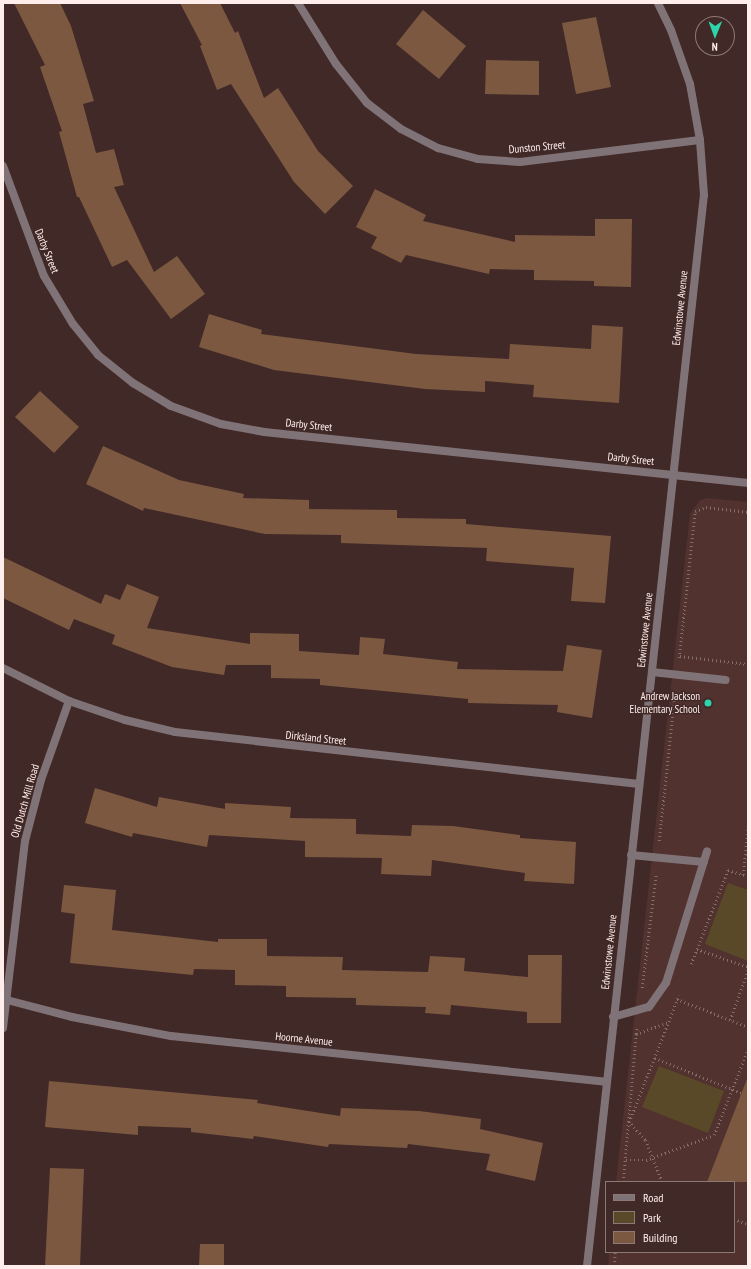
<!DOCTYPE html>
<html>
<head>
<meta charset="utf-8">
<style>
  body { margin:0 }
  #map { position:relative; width:751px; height:1269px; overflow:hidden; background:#412927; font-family:"PT Sans Narrow",sans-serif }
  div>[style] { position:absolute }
  .built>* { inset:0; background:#51322f }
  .green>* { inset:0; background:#5a4928 }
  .building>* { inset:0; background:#7c5841 }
  .path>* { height:2.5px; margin-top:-1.25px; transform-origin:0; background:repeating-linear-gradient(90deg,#836e6c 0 1px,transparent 0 4px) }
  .service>* { height:8px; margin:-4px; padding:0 4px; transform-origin:4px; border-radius:4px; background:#807378 }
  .minor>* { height:8px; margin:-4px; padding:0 4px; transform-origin:4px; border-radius:4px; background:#807378 }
  .dots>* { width:11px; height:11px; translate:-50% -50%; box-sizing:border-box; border:2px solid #412927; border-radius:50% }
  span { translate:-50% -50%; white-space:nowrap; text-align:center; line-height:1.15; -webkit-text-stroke:3px #412927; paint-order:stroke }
  .street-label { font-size:11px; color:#ffeeec }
  .poi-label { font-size:11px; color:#ffeeec }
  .right { translate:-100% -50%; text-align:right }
  .frame { position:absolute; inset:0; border:4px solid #ffeeec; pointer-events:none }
  .legend { position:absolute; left:605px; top:1181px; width:130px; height:72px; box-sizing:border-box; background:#412927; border:1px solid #8d7876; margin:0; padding:5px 7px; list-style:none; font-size:12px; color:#ffeeec }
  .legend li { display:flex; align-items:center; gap:8px; height:20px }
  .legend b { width:20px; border:1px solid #8d7876 }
  .north { position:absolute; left:695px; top:16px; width:40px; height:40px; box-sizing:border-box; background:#412927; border:1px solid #8d7876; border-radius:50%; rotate:181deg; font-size:11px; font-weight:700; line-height:16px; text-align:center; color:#ffeeec }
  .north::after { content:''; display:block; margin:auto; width:14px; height:18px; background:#2ed4aa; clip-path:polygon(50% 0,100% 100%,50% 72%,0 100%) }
</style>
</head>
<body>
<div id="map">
  <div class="built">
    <i style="clip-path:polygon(708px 498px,748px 502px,748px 1266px,608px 1266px,609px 1252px,734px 1252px,734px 1182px,616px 1182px,690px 514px,700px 500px)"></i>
  </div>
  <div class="green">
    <i style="clip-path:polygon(728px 883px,748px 890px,748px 961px,705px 944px)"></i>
    <i style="clip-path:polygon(659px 1066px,724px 1091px,708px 1133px,642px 1107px)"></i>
  </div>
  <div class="building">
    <i style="clip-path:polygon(14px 3px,60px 3px,71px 26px,94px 101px,83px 104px,96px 153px,114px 149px,124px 185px,114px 187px,154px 272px,177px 256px,205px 294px,171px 319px,127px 260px,112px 267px,79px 197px,77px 197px,59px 132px,62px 131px,40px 67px,45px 65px)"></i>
    <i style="clip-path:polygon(180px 3px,220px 3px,235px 33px,238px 31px,264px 98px,278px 88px,318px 151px,353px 186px,325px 214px,294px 182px,231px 84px,217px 90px,200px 46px,202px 45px)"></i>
    <i style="clip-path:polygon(423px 10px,466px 46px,439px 79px,396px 44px)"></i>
    <i style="clip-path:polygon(596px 17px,611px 87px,576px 94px,562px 23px)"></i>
    <i style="clip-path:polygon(486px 60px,539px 61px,539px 95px,485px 94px)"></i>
    <i style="clip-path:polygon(375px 189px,426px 215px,423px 221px,515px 242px,515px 235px,595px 236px,595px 219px,632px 219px,631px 287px,594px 286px,594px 281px,534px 280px,534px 270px,490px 269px,489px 274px,406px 255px,401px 263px,371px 248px,377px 237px,356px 227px)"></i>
    <i style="clip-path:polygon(209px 314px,262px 330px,261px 334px,416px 354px,509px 359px,510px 344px,591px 349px,592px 325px,623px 327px,619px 403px,533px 397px,534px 385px,485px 381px,485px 392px,425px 389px,274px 370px,199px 347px)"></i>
    <i style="clip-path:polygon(40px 391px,79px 427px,54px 453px,15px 417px)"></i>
    <i style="clip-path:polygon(103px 446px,179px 480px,244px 494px,243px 498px,309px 500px,309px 509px,397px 510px,397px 518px,466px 519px,466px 524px,611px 536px,605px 603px,571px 601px,574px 568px,486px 561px,487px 548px,341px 543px,341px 535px,265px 534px,144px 508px,143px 511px,86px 484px)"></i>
    <i style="clip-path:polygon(3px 557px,101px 604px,105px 594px,120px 600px,127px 584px,159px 597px,147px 628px,250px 644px,250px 633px,299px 634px,299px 651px,359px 655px,360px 637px,385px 639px,383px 654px,458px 662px,457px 669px,563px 671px,567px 645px,602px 650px,592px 718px,557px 712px,558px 705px,468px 703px,468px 699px,320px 685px,320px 679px,271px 678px,271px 665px,226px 665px,224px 675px,172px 667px,112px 644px,115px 635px,74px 619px,69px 630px,3px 598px)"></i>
    <i style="clip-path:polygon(95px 788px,157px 807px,159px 797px,225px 809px,225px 803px,291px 807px,290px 818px,356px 819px,356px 834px,411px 836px,412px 825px,453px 826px,520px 835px,520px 838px,576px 842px,574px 884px,524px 881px,525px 873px,432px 860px,431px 876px,381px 874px,382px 858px,305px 857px,305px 841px,209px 835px,207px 847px,133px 833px,132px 837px,85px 823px)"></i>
    <i style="clip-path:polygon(64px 885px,116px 890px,112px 930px,218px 942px,218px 939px,267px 939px,267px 956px,343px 957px,342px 970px,428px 972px,430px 956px,465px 958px,464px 971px,528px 977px,528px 955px,562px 955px,561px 1023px,527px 1023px,527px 1012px,451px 1005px,450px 1015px,425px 1013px,426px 1007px,356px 1005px,356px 998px,286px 997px,286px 986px,235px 985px,235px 970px,194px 969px,193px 975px,70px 963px,75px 914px,61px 912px)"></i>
    <i style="clip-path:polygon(747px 1079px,748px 1182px,707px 1182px)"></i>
    <i style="clip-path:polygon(49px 1081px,258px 1100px,257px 1103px,340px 1116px,341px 1108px,419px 1111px,481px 1119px,480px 1129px,543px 1143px,535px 1181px,486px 1170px,490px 1154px,408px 1144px,407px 1148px,329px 1144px,328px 1147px,254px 1136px,253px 1139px,191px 1132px,191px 1128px,138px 1126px,138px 1135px,45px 1127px)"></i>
    <i style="clip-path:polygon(50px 1168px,84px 1169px,80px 1266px,45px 1266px)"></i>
    <i style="clip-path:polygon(200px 1244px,224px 1244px,224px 1266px,199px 1266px)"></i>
  </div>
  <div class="path">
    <i style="left:680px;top:656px;width:68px;rotate:6.7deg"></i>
    <i style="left:679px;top:658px;width:148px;rotate:-83.8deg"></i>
    <i style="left:695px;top:511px;width:12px;rotate:-20deg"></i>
    <i style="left:706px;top:507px;width:42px;rotate:6.8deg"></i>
    <i style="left:659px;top:841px;width:151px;rotate:-83.9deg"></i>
    <i style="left:743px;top:875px;width:49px;rotate:-84.2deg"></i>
    <i style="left:697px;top:949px;width:54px;rotate:19.4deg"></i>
    <i style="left:691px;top:964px;width:101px;rotate:-68.5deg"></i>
    <i style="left:728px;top:870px;width:21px;rotate:17deg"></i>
    <i style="left:642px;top:988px;width:115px;rotate:-83deg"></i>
    <i style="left:677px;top:999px;width:76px;rotate:21.5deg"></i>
    <i style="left:730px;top:1020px;width:53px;rotate:-70.2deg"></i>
    <i style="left:636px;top:1034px;width:7px;rotate:-82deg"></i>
    <i style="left:655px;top:1058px;width:93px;rotate:22.1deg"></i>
    <i style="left:626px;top:1160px;width:20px"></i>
    <i style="left:646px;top:1160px;width:72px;rotate:-20.2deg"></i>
    <i style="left:714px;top:1135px;width:92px;rotate:-68.4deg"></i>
    <i style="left:623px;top:1182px;width:149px;rotate:-85deg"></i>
    <i style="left:636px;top:1034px;width:33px;rotate:-20deg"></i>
    <i style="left:662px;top:1182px;width:45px;rotate:-112deg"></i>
    <i style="left:645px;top:1140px;width:24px;rotate:-132deg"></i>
    <i style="left:629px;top:1122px;width:136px;rotate:-68.5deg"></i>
    <i style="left:734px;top:1219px;width:15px;rotate:20deg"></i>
    <i style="left:614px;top:1266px;width:14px;rotate:-86deg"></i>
  </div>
  <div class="service">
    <i style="left:652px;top:672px;width:74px;rotate:6.2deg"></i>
    <i style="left:631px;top:855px;width:73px;rotate:5.5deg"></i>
    <i style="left:613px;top:1017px;width:37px;rotate:-16deg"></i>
    <i style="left:649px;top:1007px;width:29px;rotate:-55deg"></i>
    <i style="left:666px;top:983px;width:138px;rotate:-72.7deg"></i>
  </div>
  <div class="minor">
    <i style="left:298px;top:3px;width:72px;rotate:58.1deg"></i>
    <i style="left:336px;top:64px;width:50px;rotate:51.5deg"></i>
    <i style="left:367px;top:103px;width:43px;rotate:37.4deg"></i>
    <i style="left:401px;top:129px;width:42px;rotate:27.2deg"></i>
    <i style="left:438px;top:148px;width:41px;rotate:15.4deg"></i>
    <i style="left:478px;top:159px;width:42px;rotate:4.1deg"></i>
    <i style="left:520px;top:162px;width:181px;rotate:-7deg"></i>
    <i style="left:3px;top:166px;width:117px;rotate:69.6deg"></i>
    <i style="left:44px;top:276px;width:56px;rotate:58.9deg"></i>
    <i style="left:73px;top:324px;width:40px;rotate:51deg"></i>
    <i style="left:98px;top:355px;width:45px;rotate:38.7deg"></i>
    <i style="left:133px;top:383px;width:44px;rotate:31.2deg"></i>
    <i style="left:171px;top:406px;width:53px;rotate:19.8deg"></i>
    <i style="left:221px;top:424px;width:44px;rotate:10.5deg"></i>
    <i style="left:264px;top:432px;width:487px;rotate:6deg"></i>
    <i style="left:3px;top:668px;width:74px;rotate:26.6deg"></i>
    <i style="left:69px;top:701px;width:59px;rotate:18.7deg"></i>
    <i style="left:125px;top:720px;width:51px;rotate:13.5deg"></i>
    <i style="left:175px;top:732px;width:467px;rotate:6.4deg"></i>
    <i style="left:3px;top:999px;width:71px;rotate:14.6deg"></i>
    <i style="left:72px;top:1017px;width:101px;rotate:10.9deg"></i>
    <i style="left:171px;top:1036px;width:437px;rotate:6deg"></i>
    <i style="left:3px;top:1028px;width:188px;rotate:-83.3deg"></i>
    <i style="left:25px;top:841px;width:63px;rotate:-75.3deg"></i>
    <i style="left:41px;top:780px;width:84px;rotate:-70.5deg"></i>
    <i style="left:587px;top:1266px;width:1077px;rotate:-83.77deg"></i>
    <i style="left:704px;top:195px;width:55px;rotate:-94.2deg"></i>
    <i style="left:700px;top:140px;width:57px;rotate:-100.1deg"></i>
    <i style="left:690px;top:84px;width:57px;rotate:-109.4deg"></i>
    <i style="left:671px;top:30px;width:30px;rotate:-116deg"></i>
  </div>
  <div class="dots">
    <i style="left:708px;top:703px;background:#2ed4aa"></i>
  </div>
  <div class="street-label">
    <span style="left:537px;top:147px;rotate:-5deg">Dunston Street</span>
    <span style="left:47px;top:251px;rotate:68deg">Darby Street</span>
    <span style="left:680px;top:308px;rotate:-84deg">Edwinstowe Avenue</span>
    <span style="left:309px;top:425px;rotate:6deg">Darby Street</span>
    <span style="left:631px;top:459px;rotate:6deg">Darby Street</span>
    <span style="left:645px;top:630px;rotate:-84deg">Edwinstowe Avenue</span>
    <span style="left:316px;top:738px;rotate:6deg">Dirksland Street</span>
    <span style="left:25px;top:801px;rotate:-74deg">Old Dutch Mill Road</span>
    <span style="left:609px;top:952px;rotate:-84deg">Edwinstowe Avenue</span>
    <span style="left:304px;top:1039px;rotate:6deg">Hoorne Avenue</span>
  </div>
  <div class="poi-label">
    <span class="right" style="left:700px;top:703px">Andrew Jackson<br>Elementary School</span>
  </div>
  <div class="frame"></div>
  <ul class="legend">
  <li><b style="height:5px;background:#807378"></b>Road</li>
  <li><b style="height:11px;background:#5a4928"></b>Park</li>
  <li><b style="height:11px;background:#7c5841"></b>Building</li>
  </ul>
  <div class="north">N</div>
</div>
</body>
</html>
